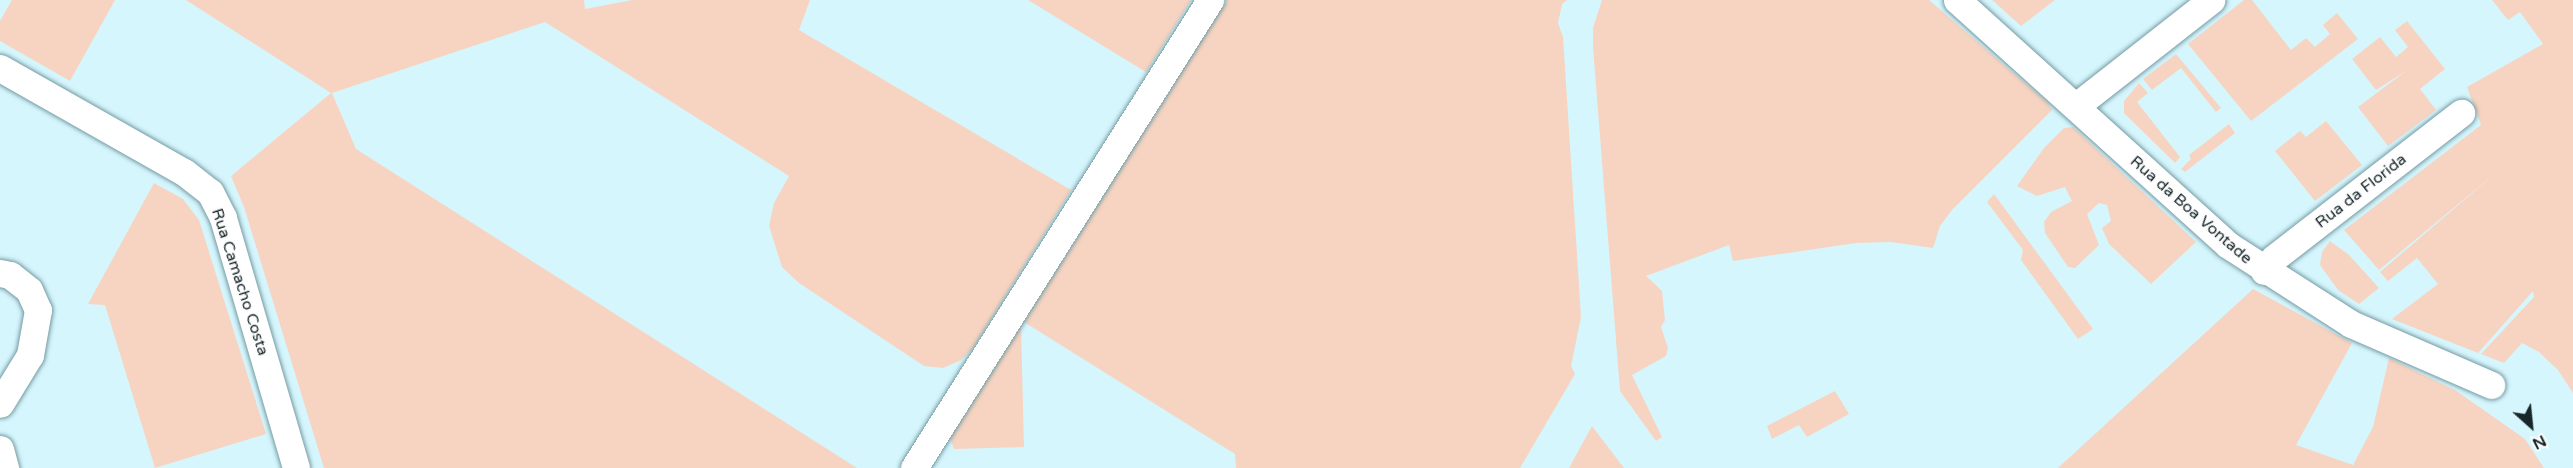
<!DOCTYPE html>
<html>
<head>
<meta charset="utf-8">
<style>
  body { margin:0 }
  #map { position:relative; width:2573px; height:468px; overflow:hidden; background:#d6f6fd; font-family:"Varela Round",sans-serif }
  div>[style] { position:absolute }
  .green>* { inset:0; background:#f7d4c1 }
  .roads { filter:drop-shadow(0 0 2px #759ba3) drop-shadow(0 0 2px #759ba3) }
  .street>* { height:27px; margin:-13.5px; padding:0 13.5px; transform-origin:13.5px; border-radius:13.5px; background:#fff }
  span { translate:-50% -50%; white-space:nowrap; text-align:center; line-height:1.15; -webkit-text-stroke:5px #fdfdfd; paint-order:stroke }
  .street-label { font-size:16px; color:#172629 }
  .north { position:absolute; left:2501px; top:396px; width:60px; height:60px; -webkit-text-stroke:4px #fdfdfd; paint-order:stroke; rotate:153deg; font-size:16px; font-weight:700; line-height:24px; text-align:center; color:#172629 }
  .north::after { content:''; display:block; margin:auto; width:21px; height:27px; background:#172629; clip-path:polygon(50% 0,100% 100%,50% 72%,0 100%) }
</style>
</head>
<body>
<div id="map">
  <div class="green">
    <i style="clip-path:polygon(12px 0,115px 0,70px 81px,0 41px,0 21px)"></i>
    <i style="clip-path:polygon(186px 0,584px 0,585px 9px,632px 0,810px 0,799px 30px,1071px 190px,973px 348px,961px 360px,943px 368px,924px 366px,799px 283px,782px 267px,769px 226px,774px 203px,789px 176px,545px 22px,332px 93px,356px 149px,857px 468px,324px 468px,244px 207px,231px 176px,331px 93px)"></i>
    <i style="clip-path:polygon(1028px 0,1191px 0,1146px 72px)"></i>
    <i style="clip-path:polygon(1227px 0,1567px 0,1562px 4px,1558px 23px,1563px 37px,1581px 317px,1571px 366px,1575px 374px,1520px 468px,1236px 468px,1235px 454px,1024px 322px)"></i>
    <i style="clip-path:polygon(1602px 0,1929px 0,2047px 102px,2052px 110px,1952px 210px,1940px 226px,1933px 248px,1891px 242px,1856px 243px,1733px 261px,1729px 245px,1646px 276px,1662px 291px,1665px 320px,1661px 327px,1668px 348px,1666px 356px,1632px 375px,1662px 437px,1656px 441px,1620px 391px,1593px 47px,1593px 28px)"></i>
    <i style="clip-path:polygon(1992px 0,2055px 0,2021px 26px)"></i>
    <i style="clip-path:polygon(2244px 0,2252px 0,2291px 50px,2306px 38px,2315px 47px,2330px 34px,2323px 25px,2337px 13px,2358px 39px,2251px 121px,2188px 44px)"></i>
    <i style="clip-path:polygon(2492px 0,2573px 0,2573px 393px,2558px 370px,2539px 352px,2522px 343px,2504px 363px,2481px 354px,2534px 297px,2533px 291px,2478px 353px,2392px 319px,2438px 284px,2417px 258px,2388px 281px,2380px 272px,2498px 171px,2379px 270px,2344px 230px,2481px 125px,2467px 87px,2543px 44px,2520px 12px,2508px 20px)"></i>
    <i style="clip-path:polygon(2407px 21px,2445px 69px,2420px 89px,2436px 110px,2388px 146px,2358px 107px,2406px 71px,2376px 90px,2352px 59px,2380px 37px,2396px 57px,2408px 47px,2395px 30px)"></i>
    <i style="clip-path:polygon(2176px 54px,2221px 108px,2216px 112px,2181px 68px,2152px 90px,2143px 79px)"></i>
    <i style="clip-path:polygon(2139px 83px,2148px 93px,2137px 102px,2180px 157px,2175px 163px,2124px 113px,2124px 101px)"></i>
    <i style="clip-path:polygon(2326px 121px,2362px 165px,2315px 201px,2275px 151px,2300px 131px,2306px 137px)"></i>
    <i style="clip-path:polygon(2229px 124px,2235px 133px,2185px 172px,2181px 169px,2191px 159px,2189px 155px)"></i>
    <i style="clip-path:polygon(2073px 127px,2196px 242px,2151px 284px,2109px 244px,2102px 228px,2111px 221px,2107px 205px,2099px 203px,2087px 214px,2099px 245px,2075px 268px,2068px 267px,2045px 233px,2044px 222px,2051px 212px,2072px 201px,2065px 187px,2037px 196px,2017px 186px,2044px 148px,2064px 128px)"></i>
    <i style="clip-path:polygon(154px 183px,183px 199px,199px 220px,266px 434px,155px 468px,105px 305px,88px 304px)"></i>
    <i style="clip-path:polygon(1994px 194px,2093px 329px,2078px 339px,2021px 260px,2023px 250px,1987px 202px)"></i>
    <i style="clip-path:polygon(2330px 241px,2349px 255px,2379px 288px,2359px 304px,2338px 290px,2320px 265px,2322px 252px)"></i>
    <i style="clip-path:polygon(2253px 289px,2352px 343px,2296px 445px,2353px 465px,2373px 427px,2389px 358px,2455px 390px,2525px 439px,2544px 468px,2058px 468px)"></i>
    <i style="clip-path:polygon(1021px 326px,1024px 447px,954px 449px,950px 438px)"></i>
    <i style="clip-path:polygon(1835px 391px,1849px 414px,1807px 437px,1799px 425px,1772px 439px,1767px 426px)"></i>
    <i style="clip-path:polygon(1592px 426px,1624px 468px,1569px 468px)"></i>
  </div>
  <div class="roads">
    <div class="street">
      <i style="left:1957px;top:0;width:365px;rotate:42.1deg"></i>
      <i style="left:2228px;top:245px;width:146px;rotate:32.7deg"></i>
      <i style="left:2351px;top:324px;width:153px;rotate:23.5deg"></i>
      <i style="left:0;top:68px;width:211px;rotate:29.5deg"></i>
      <i style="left:184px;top:172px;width:33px;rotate:38deg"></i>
      <i style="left:210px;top:192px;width:29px;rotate:63deg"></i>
      <i style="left:223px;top:218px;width:260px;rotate:73.7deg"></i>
      <i style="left:2076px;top:106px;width:172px;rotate:-38.1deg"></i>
      <i style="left:2264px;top:271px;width:16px;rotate:-52deg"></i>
      <i style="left:2274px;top:258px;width:237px;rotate:-37.8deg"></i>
      <i style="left:0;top:273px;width:10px;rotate:11deg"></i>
      <i style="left:10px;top:275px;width:24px;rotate:38deg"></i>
      <i style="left:29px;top:290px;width:22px;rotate:66deg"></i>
      <i style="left:38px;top:310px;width:46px;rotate:100.1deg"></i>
      <i style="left:30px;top:355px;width:57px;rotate:121.5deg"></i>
      <i style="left:0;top:449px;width:20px;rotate:75deg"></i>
      <i style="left:914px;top:468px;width:554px;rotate:-57.69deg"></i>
    </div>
  </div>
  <div class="street-label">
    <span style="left:2361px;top:191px;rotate:-38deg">Rua da Florida</span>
    <span style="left:2191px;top:210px;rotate:41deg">Rua da Boa Vontade</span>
    <span style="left:240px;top:282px;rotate:72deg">Rua Camacho Costa</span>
  </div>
  <div class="north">N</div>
</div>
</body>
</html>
